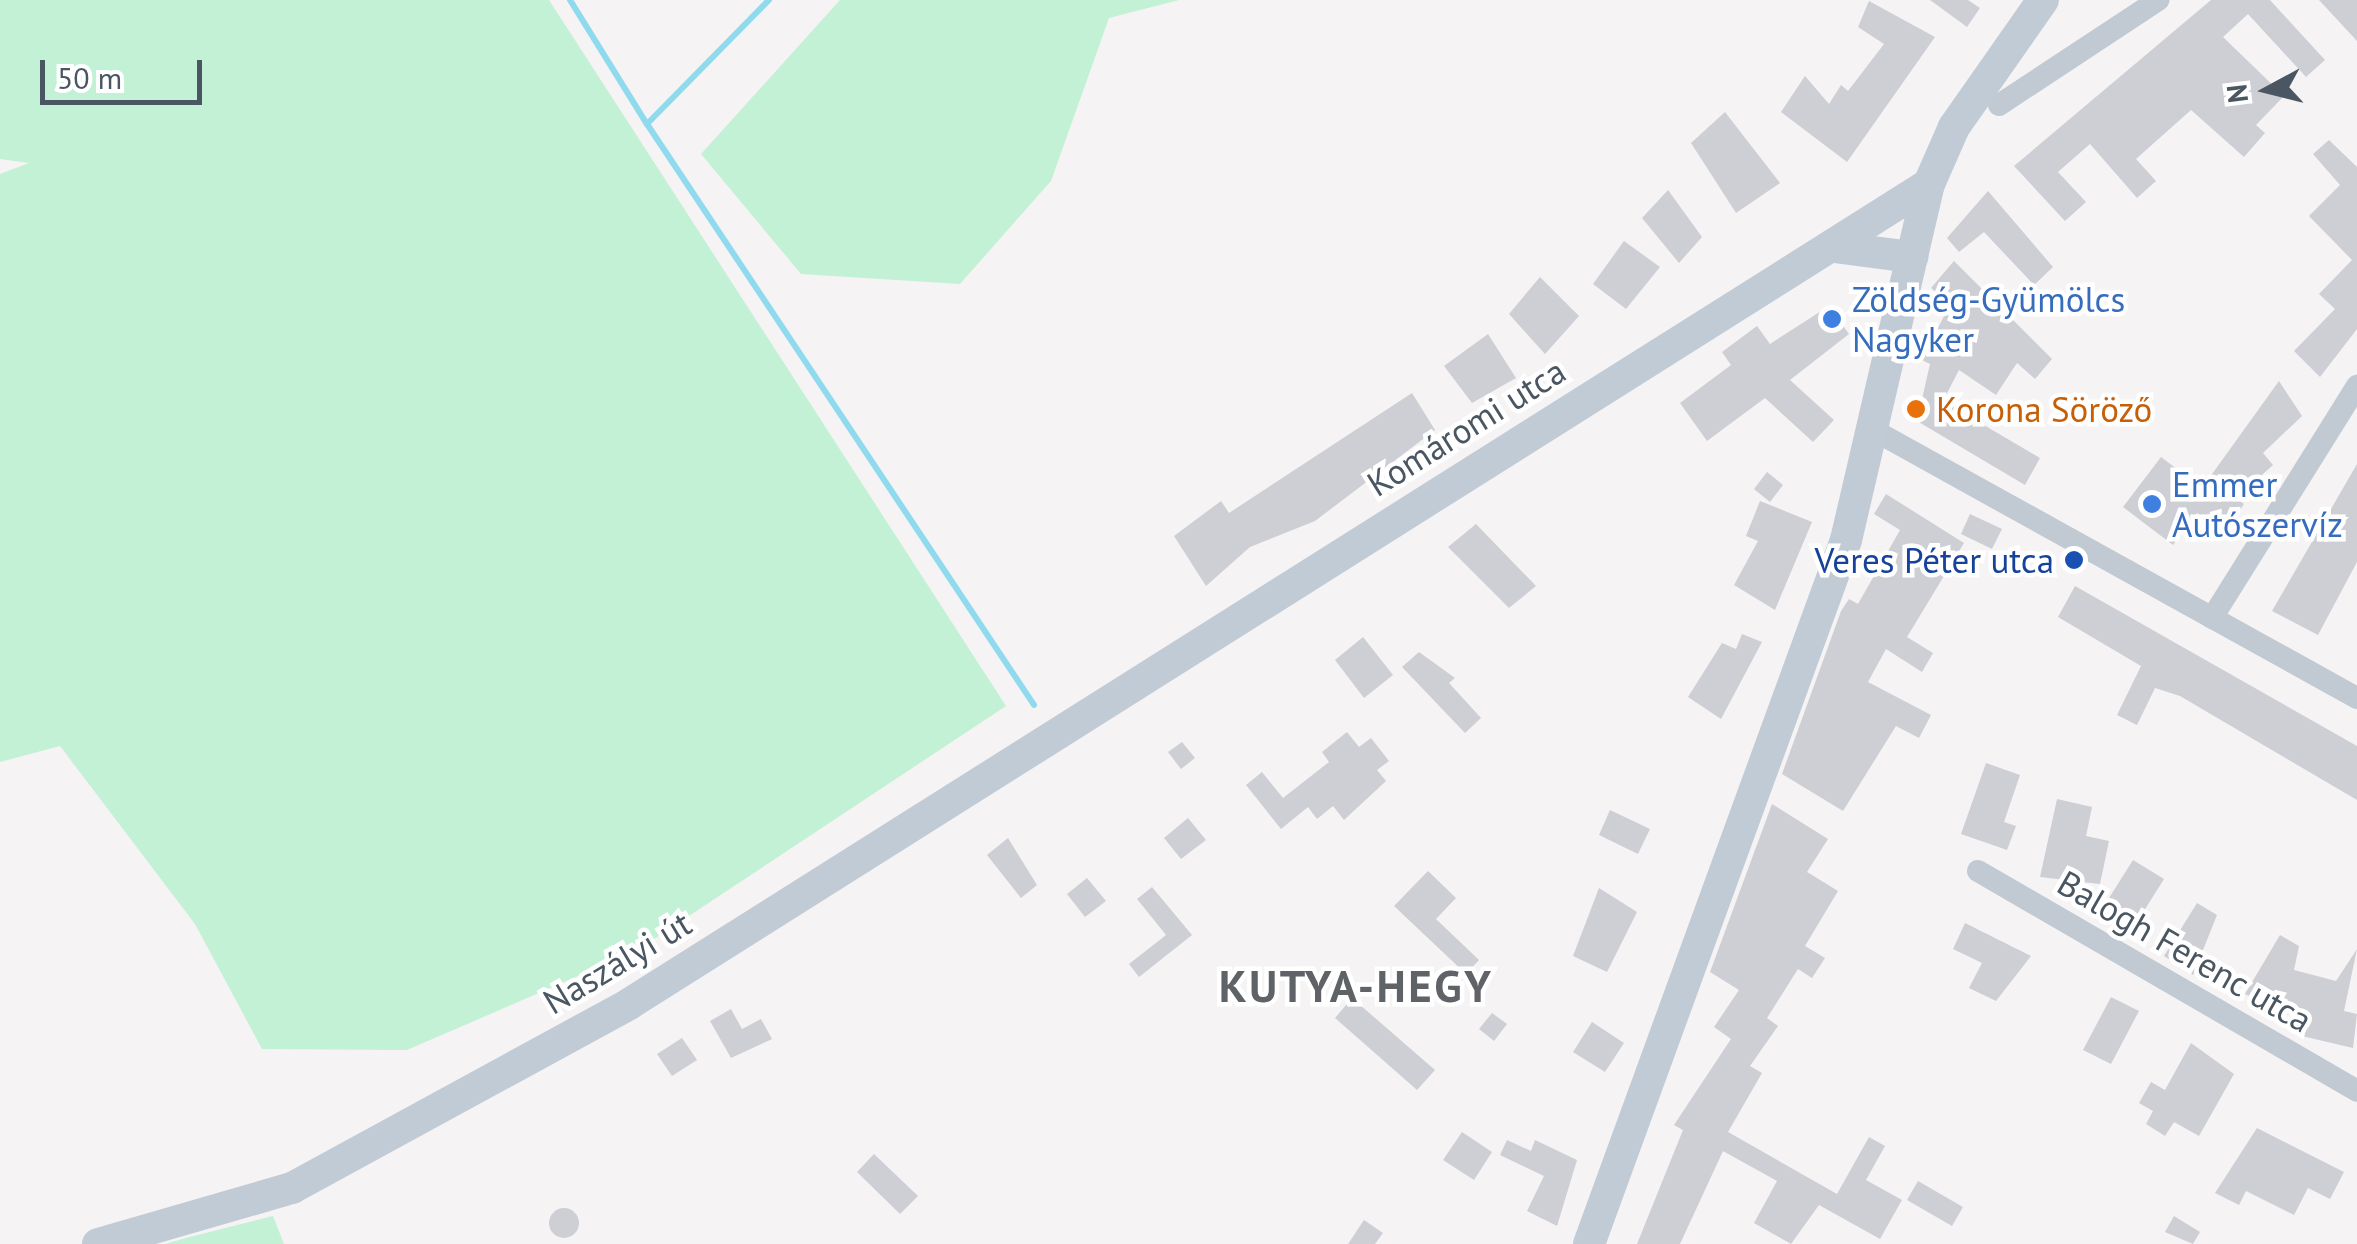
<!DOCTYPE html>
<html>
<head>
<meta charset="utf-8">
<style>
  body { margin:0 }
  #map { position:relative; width:2357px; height:1244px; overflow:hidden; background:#f5f3f3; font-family:"PT Sans",sans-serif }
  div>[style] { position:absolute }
  .green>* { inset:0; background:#c3f1d5 }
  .stream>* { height:6px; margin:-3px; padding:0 3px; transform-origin:3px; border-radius:3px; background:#90daee }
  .building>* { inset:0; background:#cdcfd5 }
  .round { border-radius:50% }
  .minor>* { height:22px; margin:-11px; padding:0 11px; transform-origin:11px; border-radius:11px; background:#c1cad2 }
  .secondary>* { height:32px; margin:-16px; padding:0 16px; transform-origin:16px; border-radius:16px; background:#c1cbd6 }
  .dots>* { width:28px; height:28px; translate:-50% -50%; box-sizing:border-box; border:5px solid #fff; border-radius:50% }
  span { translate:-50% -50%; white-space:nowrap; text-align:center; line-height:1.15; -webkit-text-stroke:9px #fff; paint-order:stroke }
  .shop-label { font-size:35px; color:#366cbe }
  .left { translate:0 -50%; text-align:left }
  .food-label { font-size:35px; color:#c56008 }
  .street-label { font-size:35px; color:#4a5661 }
  .transit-label { font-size:35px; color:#164399 }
  .right { translate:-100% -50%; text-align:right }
  .district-label { font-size:45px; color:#5f6368; font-weight:700; letter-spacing:2.5px }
  .north { position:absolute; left:2217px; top:40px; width:100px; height:100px; -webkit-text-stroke:8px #fff; paint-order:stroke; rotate:263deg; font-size:28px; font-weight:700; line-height:40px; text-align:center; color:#4a5661 }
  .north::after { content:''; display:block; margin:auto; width:35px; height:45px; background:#4a5661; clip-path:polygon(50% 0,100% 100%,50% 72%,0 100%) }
  .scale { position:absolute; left:40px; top:60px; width:162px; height:45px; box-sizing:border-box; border:5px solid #4a5661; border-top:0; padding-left:12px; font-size:30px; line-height:35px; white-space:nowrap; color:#4a5661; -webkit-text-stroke:8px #fff; paint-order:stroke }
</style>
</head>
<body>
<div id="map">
  <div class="green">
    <i style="clip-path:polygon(0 0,549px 0,1006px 706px,636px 951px,407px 1050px,262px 1049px,195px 924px,60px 746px,0 762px,0 174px,29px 163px,0 159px)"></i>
    <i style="clip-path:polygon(840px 0,1179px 0,1109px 18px,1051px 181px,960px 284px,801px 274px,701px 154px)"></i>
    <i style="clip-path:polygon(273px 1216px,284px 1244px,165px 1244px,186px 1238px)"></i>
  </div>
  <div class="stream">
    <i style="left:570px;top:0;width:146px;rotate:58.2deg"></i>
    <i style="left:647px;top:124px;width:174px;rotate:-45.5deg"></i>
    <i style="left:647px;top:124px;width:698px;rotate:56.33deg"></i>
  </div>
  <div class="building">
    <i style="clip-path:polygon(1930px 0,1968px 0,1980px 8px,1967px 27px)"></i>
    <i style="clip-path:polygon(2211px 0,2270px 0,2325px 60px,2306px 77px,2248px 14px,2223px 37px,2284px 96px,2256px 125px,2265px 133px,2244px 157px,2191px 110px,2136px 159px,2156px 181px,2137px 198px,2090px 144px,2058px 172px,2086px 202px,2065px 221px,2014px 166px)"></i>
    <i style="clip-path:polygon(2319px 0,2357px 0,2357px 41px)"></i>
    <i style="clip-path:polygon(1869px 1px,1935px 37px,1847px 162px,1781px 112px,1805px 76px,1829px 104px,1841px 85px,1848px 91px,1884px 44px,1858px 27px)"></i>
    <i style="clip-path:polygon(1725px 112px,1780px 183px,1736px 213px,1691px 143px)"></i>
    <i style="clip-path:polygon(2329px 140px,2357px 167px,2357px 329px,2320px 377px,2294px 351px,2335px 309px,2319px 294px,2352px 260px,2309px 216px,2340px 185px,2313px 154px)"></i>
    <i style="clip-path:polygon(1668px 190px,1702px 237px,1679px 263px,1642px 218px)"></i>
    <i style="clip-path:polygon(1988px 191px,2053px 267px,2034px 285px,1984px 232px,1959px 252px,1947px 238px)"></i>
    <i style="clip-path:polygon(1624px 241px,1660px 267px,1626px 309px,1593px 284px)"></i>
    <i style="clip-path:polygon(1954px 261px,2052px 359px,2035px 379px,2017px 363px,1996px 395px,1959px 370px,1943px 401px,2040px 458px,2025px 485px,1917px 421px,1930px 364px,1922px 360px,1950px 304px,1931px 288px)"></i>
    <i style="clip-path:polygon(1540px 277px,1579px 316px,1545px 354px,1509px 314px)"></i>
    <i style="clip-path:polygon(1829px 306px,1849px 334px,1790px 380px,1834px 420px,1813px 442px,1765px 398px,1707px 441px,1680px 403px,1731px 365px,1722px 352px,1757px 326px,1770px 344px)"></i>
    <i style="clip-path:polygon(1488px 334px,1516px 378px,1472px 403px,1444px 366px)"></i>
    <i style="clip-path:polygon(2279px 381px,2302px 416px,2263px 453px,2273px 465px,2236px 498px,2244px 504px,2225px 532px,2197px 513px,2173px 545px,2123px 507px,2161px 457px,2202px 488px)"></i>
    <i style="clip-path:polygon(1412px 393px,1435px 430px,1315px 521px,1250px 547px,1206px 586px,1174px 536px,1221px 501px,1229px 513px)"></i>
    <i style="clip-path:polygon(2357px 464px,2357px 562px,2318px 635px,2272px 611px)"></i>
    <i style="clip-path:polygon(1767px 472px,1783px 485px,1770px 502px,1754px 489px)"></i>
    <i style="clip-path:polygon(1886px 494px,1964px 543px,1907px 637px,1933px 653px,1922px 672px,1886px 649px,1868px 682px,1931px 715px,1919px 738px,1896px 726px,1843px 811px,1782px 774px,1841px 611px,1849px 599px,1858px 604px,1900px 530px,1874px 514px)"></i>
    <i style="clip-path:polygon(1760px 501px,1812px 522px,1775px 610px,1734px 585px,1758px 541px,1746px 536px)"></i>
    <i style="clip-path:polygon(1970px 514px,2002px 529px,1992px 549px,1961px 534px)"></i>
    <i style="clip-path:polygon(1476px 524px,1536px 586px,1509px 608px,1448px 547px)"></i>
    <i style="clip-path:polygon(2075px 586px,2357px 746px,2357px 800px,2180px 696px,2155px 688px,2137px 725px,2117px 715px,2141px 666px,2058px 617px)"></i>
    <i style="clip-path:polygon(1742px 634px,1762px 642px,1721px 719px,1688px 697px,1722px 643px,1736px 649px)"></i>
    <i style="clip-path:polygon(1363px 637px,1393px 675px,1364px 698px,1335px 660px)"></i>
    <i style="clip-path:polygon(1419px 652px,1455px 678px,1449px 683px,1481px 718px,1465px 733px,1402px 667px)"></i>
    <i style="clip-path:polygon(1347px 732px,1359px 747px,1371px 738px,1389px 761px,1377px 770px,1386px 781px,1344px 820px,1333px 806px,1317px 819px,1308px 807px,1281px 829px,1246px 785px,1262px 772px,1283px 798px,1329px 762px,1322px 752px)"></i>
    <i style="clip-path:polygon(1182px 742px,1195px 758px,1181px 769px,1168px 752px)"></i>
    <i style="clip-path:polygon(1986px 763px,2020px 775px,2004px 822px,2016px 826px,2007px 850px,1961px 834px)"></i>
    <i style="clip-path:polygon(2057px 799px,2092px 807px,2086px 836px,2109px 841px,2100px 884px,2040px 877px)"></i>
    <i style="clip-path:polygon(1772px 804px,1828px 839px,1807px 872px,1838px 891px,1805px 946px,1825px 958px,1812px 978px,1798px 969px,1767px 1018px,1778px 1026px,1750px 1066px,1762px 1073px,1728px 1132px,1837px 1194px,1869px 1137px,1885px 1146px,1866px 1180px,1902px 1200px,1880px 1239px,1819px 1205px,1791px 1244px,1754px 1223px,1777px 1181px,1723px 1151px,1680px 1244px,1637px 1244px,1683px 1130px,1674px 1125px,1731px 1039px,1714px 1027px,1739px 990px,1710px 972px)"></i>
    <i style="clip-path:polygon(1610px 810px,1650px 829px,1638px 854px,1599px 835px)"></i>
    <i style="clip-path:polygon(1188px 818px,1206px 840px,1181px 859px,1164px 838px)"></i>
    <i style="clip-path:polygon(1008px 838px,1037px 885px,1021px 898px,987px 855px)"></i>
    <i style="clip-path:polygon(2133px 860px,2164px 879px,2132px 930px,2104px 906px)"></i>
    <i style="clip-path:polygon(1428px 871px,1456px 898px,1436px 919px,1479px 960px,1466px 974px,1394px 906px)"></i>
    <i style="clip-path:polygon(1087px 878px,1106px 901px,1085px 917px,1067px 894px)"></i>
    <i style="clip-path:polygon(1152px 887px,1192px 935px,1139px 977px,1129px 964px,1166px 935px,1137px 899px)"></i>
    <i style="clip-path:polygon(1599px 888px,1637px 912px,1607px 972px,1573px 956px)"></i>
    <i style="clip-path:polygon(2197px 903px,2217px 915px,2193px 975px,2164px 956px)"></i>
    <i style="clip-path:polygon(1965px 923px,2031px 956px,1996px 1001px,1969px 988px,1982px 963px,1953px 949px)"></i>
    <i style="clip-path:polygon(2280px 935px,2299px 946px,2294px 970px,2336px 981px,2357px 949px,2344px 1011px,2357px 1014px,2353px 1048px,2302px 1036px,2306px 1020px,2245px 994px)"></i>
    <i style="clip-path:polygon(2111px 997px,2139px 1011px,2111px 1064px,2083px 1050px)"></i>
    <i style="clip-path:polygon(1352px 998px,1435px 1070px,1417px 1090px,1335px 1018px)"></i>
    <i style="clip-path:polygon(731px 1009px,742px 1029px,761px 1019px,772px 1039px,731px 1058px,710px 1021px)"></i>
    <i style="clip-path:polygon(1492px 1013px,1507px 1024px,1494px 1041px,1479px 1029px)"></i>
    <i style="clip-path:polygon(1592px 1022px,1624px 1043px,1605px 1072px,1573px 1052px)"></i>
    <i style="clip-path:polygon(682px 1038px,697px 1060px,672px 1076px,657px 1054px)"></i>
    <i style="clip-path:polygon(2191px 1043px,2234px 1074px,2199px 1136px,2174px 1122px,2165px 1136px,2146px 1124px,2153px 1111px,2139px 1103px,2151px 1082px,2165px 1090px)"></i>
    <i style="clip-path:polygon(2257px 1128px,2344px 1172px,2330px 1199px,2308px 1188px,2294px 1215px,2246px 1191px,2239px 1205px,2215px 1193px)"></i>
    <i style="clip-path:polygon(1462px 1132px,1492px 1152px,1474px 1180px,1443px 1160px)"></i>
    <i style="clip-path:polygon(1507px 1140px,1531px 1151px,1535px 1140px,1577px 1160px,1557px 1226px,1527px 1211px,1544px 1176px,1500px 1155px)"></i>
    <i style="clip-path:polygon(874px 1154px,918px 1196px,900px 1214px,857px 1172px)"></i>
    <i style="clip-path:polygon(1918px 1181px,1963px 1207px,1952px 1226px,1907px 1200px)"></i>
    <i class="round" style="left:549px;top:1208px;width:30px;height:30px"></i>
    <i style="clip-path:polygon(2174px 1216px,2200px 1232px,2193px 1244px,2165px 1232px)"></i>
    <i style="clip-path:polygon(1364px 1220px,1383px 1233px,1375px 1244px,1348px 1244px)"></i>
  </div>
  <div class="minor">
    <i style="left:1999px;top:105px;width:191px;rotate:-33.4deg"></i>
    <i style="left:1877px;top:432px;width:549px;rotate:28.99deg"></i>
    <i style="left:2212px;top:618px;width:274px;rotate:-58deg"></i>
    <i style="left:1978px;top:871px;width:438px;rotate:30.1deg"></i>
  </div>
  <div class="secondary">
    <i style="left:1834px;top:247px;width:79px;rotate:7.3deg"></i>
    <i style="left:98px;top:1244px;width:202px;rotate:-16.1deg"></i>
    <i style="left:292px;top:1188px;width:384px;rotate:-28.6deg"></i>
    <i style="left:629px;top:1004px;width:1537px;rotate:-32.24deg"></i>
    <i style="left:1589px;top:1244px;width:749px;rotate:-69.95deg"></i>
    <i style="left:1846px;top:540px;width:366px;rotate:-76.9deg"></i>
    <i style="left:1929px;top:184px;width:62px;rotate:-66.3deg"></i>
    <i style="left:1954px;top:127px;width:155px;rotate:-55deg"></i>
  </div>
  <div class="dots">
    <i style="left:1832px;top:319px;background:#3f7fe0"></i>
    <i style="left:1916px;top:409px;background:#e8710a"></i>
    <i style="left:2152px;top:504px;background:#3f7fe0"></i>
    <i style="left:2074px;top:560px;background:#1a4fb4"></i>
  </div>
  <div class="shop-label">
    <span class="left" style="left:1852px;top:319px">Zöldség-Gyümölcs<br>Nagyker</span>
    <span class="left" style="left:2172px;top:504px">Emmer<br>Autószervíz</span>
  </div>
  <div class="food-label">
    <span class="left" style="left:1936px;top:409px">Korona Söröző</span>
  </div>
  <div class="street-label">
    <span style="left:1466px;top:427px;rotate:-32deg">Komáromi utca</span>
    <span style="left:2185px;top:951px;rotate:30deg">Balogh Ferenc utca</span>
    <span style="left:617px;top:962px;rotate:-31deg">Naszályi út</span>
  </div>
  <div class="transit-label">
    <span class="right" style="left:2054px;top:560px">Veres Péter utca</span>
  </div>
  <div class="district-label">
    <span style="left:1356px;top:986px">KUTYA-HEGY</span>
  </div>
  <div class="north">N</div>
  <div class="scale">50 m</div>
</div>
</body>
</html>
